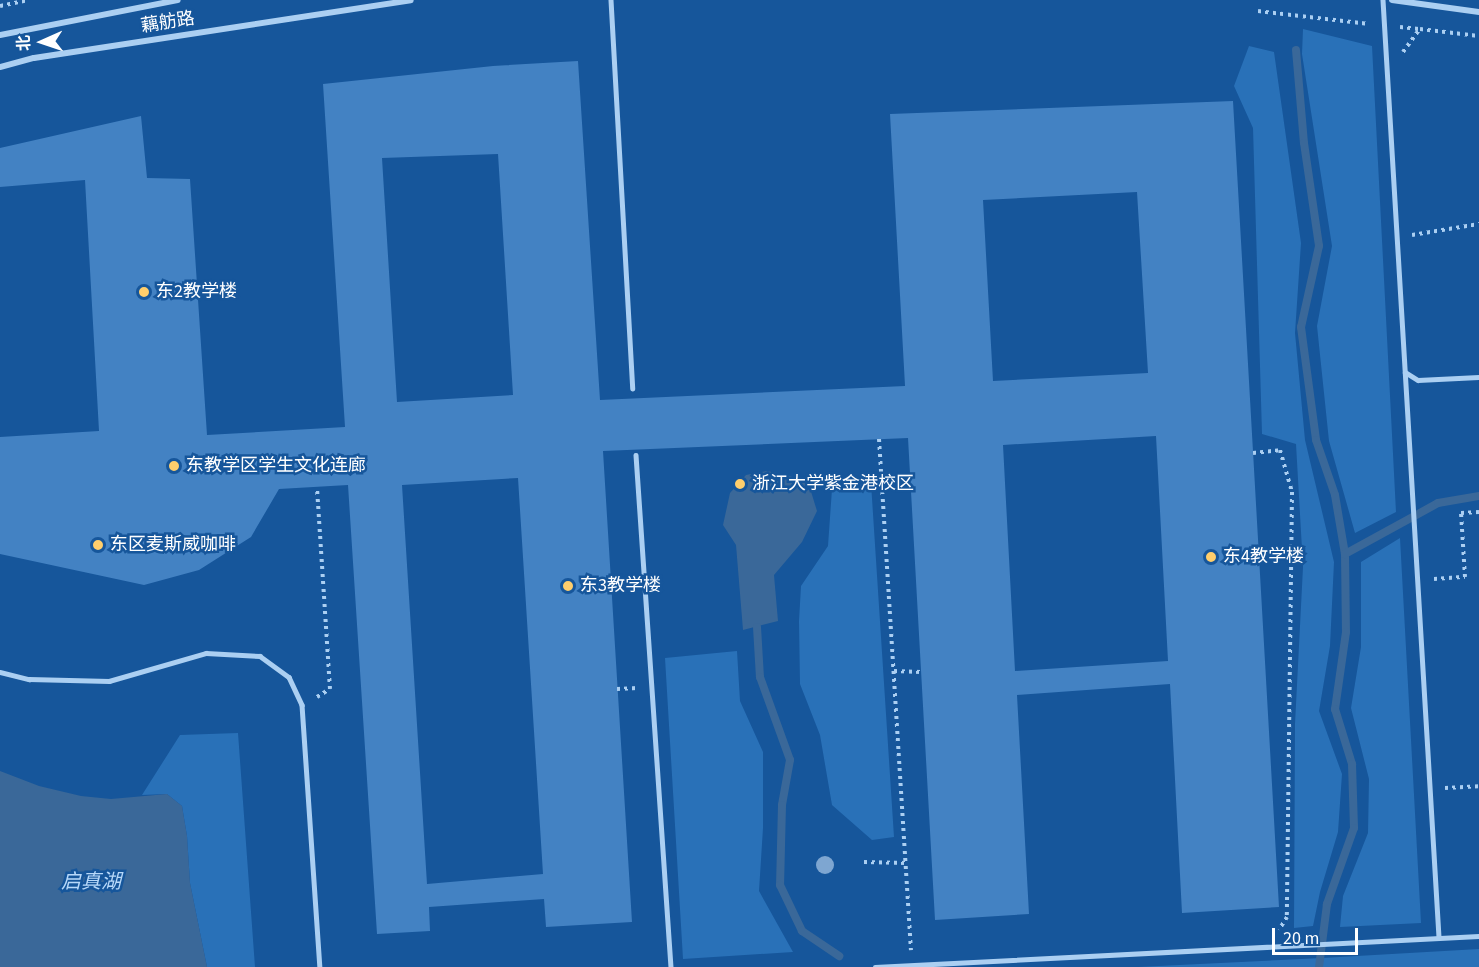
<!DOCTYPE html>
<html>
<head>
<meta charset="utf-8">
<style>
  body { margin:0 }
  #map { position:relative; width:1479px; height:967px; overflow:hidden; background:#16569b; font-family:"Source Sans 3","Noto Sans SC",sans-serif }
  div>[style] { position:absolute }
  .green>* { inset:0; background:#2971b8 }
  .water>* { inset:0; background:#3a6899 }
  .stream>* { height:8px; margin:-4px; padding:0 4px; transform-origin:4px; border-radius:4px; background:#3a6899 }
  .building>* { inset:0; background:#4382c3 }
  .path>* { height:4px; margin-top:-2px; transform-origin:0; background:repeating-linear-gradient(90deg,#abcff2 0 3px,transparent 0 7.5px) }
  .service>* { height:4.5px; margin:-2.25px; padding:0 2.25px; transform-origin:2.25px; border-radius:2.25px; background:#abcff2 }
  .minor>* { height:6px; margin:-3px; padding:0 3px; transform-origin:3px; border-radius:3px; background:#abcff2 }
  .trees>* { width:18px; height:18px; margin:-9px; border-radius:50%; background:#7ea6d1 }
  .dots>* { width:16px; height:16px; translate:-50% -50%; box-sizing:border-box; border:3px solid #16569b; border-radius:50% }
  span { translate:-50% -50%; white-space:nowrap; text-align:center; line-height:1.15; -webkit-text-stroke:5px #16569b; paint-order:stroke }
  .street-label { font-size:18px; color:#fff }
  .poi-label { font-size:18px; color:#fff }
  .left { translate:0 -50%; text-align:left }
  .water-label { font-size:20px; color:#b7d8f9; font-style:italic }
  .north { position:absolute; left:12px; top:12px; width:60px; height:60px; -webkit-text-stroke:4px #16569b; paint-order:stroke; rotate:267deg; font-size:16px; font-weight:700; line-height:24px; text-align:center; color:#fff }
  .north::after { content:''; display:block; margin:auto; width:21px; height:27px; background:#fff; clip-path:polygon(50% 0,100% 100%,50% 72%,0 100%) }
  .scale { position:absolute; left:1272px; top:928px; width:86px; height:27px; box-sizing:border-box; border:3px solid #fff; border-top:0; padding-left:8px; font-size:18px; line-height:21px; white-space:nowrap; color:#fff; -webkit-text-stroke:4px #16569b; paint-order:stroke }
</style>
</head>
<body>
<div id="map">
  <div class="green">
    <i style="clip-path:polygon(1303px 29px,1372px 46px,1396px 512px,1355px 533px,1329px 441px,1317px 326px,1332px 246px,1302px 54px)"></i>
    <i style="clip-path:polygon(1249px 46px,1274px 52px,1301px 243px,1295px 333px,1305px 440px,1334px 562px,1330px 646px,1319px 711px,1342px 774px,1338px 832px,1320px 892px,1313px 926px,1294px 928px,1295px 724px,1303px 567px,1296px 444px,1262px 434px,1253px 128px,1234px 86px)"></i>
    <i style="clip-path:polygon(871px 483px,894px 837px,872px 840px,832px 805px,820px 735px,800px 684px,799px 621px,801px 586px,828px 546px,832px 489px)"></i>
    <i style="clip-path:polygon(1400px 538px,1421px 923px,1340px 927px,1343px 896px,1368px 833px,1369px 779px,1351px 708px,1361px 647px,1361px 562px)"></i>
    <i style="clip-path:polygon(737px 651px,740px 701px,763px 752px,763px 828px,759px 891px,793px 952px,683px 959px,665px 658px)"></i>
    <i style="clip-path:polygon(238px 733px,255px 967px,207px 967px,190px 883px,187px 836px,182px 806px,167px 794px,142px 795px,180px 735px)"></i>
    <i style="clip-path:polygon(1479px 949px,1479px 967px,1138px 967px,1322px 958px)"></i>
  </div>
  <div class="water">
    <i style="clip-path:polygon(767px 471px,790px 476px,809px 485px,817px 511px,802px 542px,774px 575px,778px 621px,743px 630px,736px 545px,723px 525px,730px 493px,746px 475px)"></i>
    <i style="clip-path:polygon(0 771px,39px 786px,81px 796px,111px 799px,167px 794px,182px 806px,187px 836px,190px 883px,207px 967px,0 967px)"></i>
  </div>
  <div class="stream">
    <i style="left:1296px;top:50px;width:93px;rotate:85.1deg"></i>
    <i style="left:1304px;top:143px;width:104px;rotate:81.7deg"></i>
    <i style="left:1319px;top:246px;width:83px;rotate:102.5deg"></i>
    <i style="left:1301px;top:327px;width:114px;rotate:82.4deg"></i>
    <i style="left:1316px;top:440px;width:58px;rotate:70.9deg"></i>
    <i style="left:1335px;top:495px;width:60px;rotate:80.4deg"></i>
    <i style="left:1345px;top:554px;width:78px;rotate:89.3deg"></i>
    <i style="left:1346px;top:632px;width:78px;rotate:98.1deg"></i>
    <i style="left:1335px;top:709px;width:58px;rotate:72.8deg"></i>
    <i style="left:1352px;top:764px;width:64px;rotate:88.2deg"></i>
    <i style="left:1354px;top:828px;width:81px;rotate:109.6deg"></i>
    <i style="left:1327px;top:904px;width:64px;rotate:97.2deg"></i>
    <i style="left:1345px;top:554px;width:106px;rotate:-28.7deg"></i>
    <i style="left:1438px;top:503px;width:42px;rotate:-9.7deg"></i>
    <i style="left:757px;top:627px;width:50px;rotate:86.6deg"></i>
    <i style="left:760px;top:677px;width:88px;rotate:70.1deg"></i>
    <i style="left:790px;top:760px;width:46px;rotate:100.1deg"></i>
    <i style="left:782px;top:805px;width:80px;rotate:91.4deg"></i>
    <i style="left:780px;top:885px;width:51px;rotate:64.4deg"></i>
    <i style="left:802px;top:931px;width:45px;rotate:34deg"></i>
  </div>
  <div class="building">
    <i style="clip-path:polygon(evenodd,578px 61px,600px 400px,905px 386px,890px 114px,1233px 101px,1279px 907px,1182px 913px,1170px 684px,1017px 695px,1029px 914px,935px 920px,908px 438px,603px 451px,632px 922px,546px 927px,544px 899px,429px 907px,430px 931px,377px 934px,348px 485px,279px 489px,251px 537px,199px 570px,144px 585px,0 554px,0 437px,99px 431px,85px 180px,0 187px,0 148px,141px 116px,147px 178px,190px 179px,207px 435px,345px 427px,323px 84px,493px 66px,578px 61px,498px 154px,513px 395px,397px 402px,382px 158px,498px 154px,578px 61px,1137px 192px,1148px 373px,993px 381px,983px 200px,1137px 192px,578px 61px,1156px 436px,1168px 661px,1015px 671px,1003px 445px,1156px 436px,578px 61px,518px 478px,543px 874px,427px 884px,402px 485px,518px 478px)"></i>
  </div>
  <div class="path">
    <i style="left:0;top:6px;width:29px;rotate:-12deg"></i>
    <i style="left:1258px;top:11px;width:112px;rotate:6.7deg"></i>
    <i style="left:1400px;top:27px;width:19px;rotate:6deg"></i>
    <i style="left:1403px;top:52px;width:29px;rotate:-54deg"></i>
    <i style="left:1420px;top:29px;width:59px;rotate:6.8deg"></i>
    <i style="left:1412px;top:235px;width:68px;rotate:-9.3deg"></i>
    <i style="left:879px;top:439px;width:512px;rotate:86.42deg"></i>
    <i style="left:1253px;top:453px;width:27px;rotate:-6deg"></i>
    <i style="left:1280px;top:450px;width:44px;rotate:74.1deg"></i>
    <i style="left:1292px;top:492px;width:425px;rotate:90.7deg"></i>
    <i style="left:1287px;top:917px;width:15px;rotate:122deg"></i>
    <i style="left:1434px;top:579px;width:31px;rotate:-4deg"></i>
    <i style="left:1465px;top:577px;width:64px;rotate:-93.6deg"></i>
    <i style="left:1461px;top:513px;width:18px;rotate:-3deg"></i>
    <i style="left:894px;top:671px;width:27px;rotate:2deg"></i>
    <i style="left:617px;top:689px;width:21px;rotate:-3deg"></i>
    <i style="left:317px;top:697px;width:15px;rotate:-32deg"></i>
    <i style="left:330px;top:689px;width:202px;rotate:-93.7deg"></i>
    <i style="left:1445px;top:788px;width:34px;rotate:-3deg"></i>
    <i style="left:864px;top:862px;width:42px;rotate:1.4deg"></i>
  </div>
  <div class="service">
    <i style="left:611px;top:0;width:389px;rotate:86.8deg"></i>
    <i style="left:1383px;top:0;width:939px;rotate:86.58deg"></i>
    <i style="left:1405px;top:372px;width:15px;rotate:32deg"></i>
    <i style="left:1418px;top:380px;width:61px;rotate:-2.8deg"></i>
    <i style="left:636px;top:455px;width:513px;rotate:86.09deg"></i>
    <i style="left:0;top:672px;width:30px;rotate:14deg"></i>
    <i style="left:29px;top:679px;width:80px;rotate:1.4deg"></i>
    <i style="left:109px;top:681px;width:101px;rotate:-16.1deg"></i>
    <i style="left:206px;top:653px;width:54px;rotate:3.2deg"></i>
    <i style="left:260px;top:656px;width:36px;rotate:36deg"></i>
    <i style="left:289px;top:677px;width:31px;rotate:65deg"></i>
    <i style="left:302px;top:705px;width:263px;rotate:86.1deg"></i>
    <i style="left:875px;top:967px;width:605px;rotate:-2.94deg"></i>
  </div>
  <div class="minor">
    <i style="left:1392px;top:0;width:88px;rotate:7.9deg"></i>
    <i style="left:0;top:35px;width:181px;rotate:-11.1deg"></i>
    <i style="left:0;top:67px;width:35px;rotate:-15deg"></i>
    <i style="left:34px;top:58px;width:381px;rotate:-8.7deg"></i>
  </div>
  <div class="trees">
    <i style="left:825px;top:865px"></i>
  </div>
  <div class="dots">
    <i style="left:144px;top:292px;background:#ffce6c"></i>
    <i style="left:174px;top:466px;background:#ffce6c"></i>
    <i style="left:740px;top:484px;background:#ffce6c"></i>
    <i style="left:98px;top:545px;background:#ffce6c"></i>
    <i style="left:1211px;top:557px;background:#ffce6c"></i>
    <i style="left:568px;top:586px;background:#ffce6c"></i>
  </div>
  <div class="street-label">
    <span style="left:168px;top:23px;rotate:-9deg">藕舫路</span>
  </div>
  <div class="poi-label">
    <span class="left" style="left:156px;top:292px">东2教学楼</span>
    <span class="left" style="left:186px;top:466px">东教学区学生文化连廊</span>
    <span class="left" style="left:752px;top:484px">浙江大学紫金港校区</span>
    <span class="left" style="left:110px;top:545px">东区麦斯威咖啡</span>
    <span class="left" style="left:1223px;top:557px">东4教学楼</span>
    <span class="left" style="left:580px;top:586px">东3教学楼</span>
  </div>
  <div class="water-label">
    <span style="left:91px;top:882px">启真湖</span>
  </div>
  <div class="north">北</div>
  <div class="scale">20 m</div>
</div>
</body>
</html>
